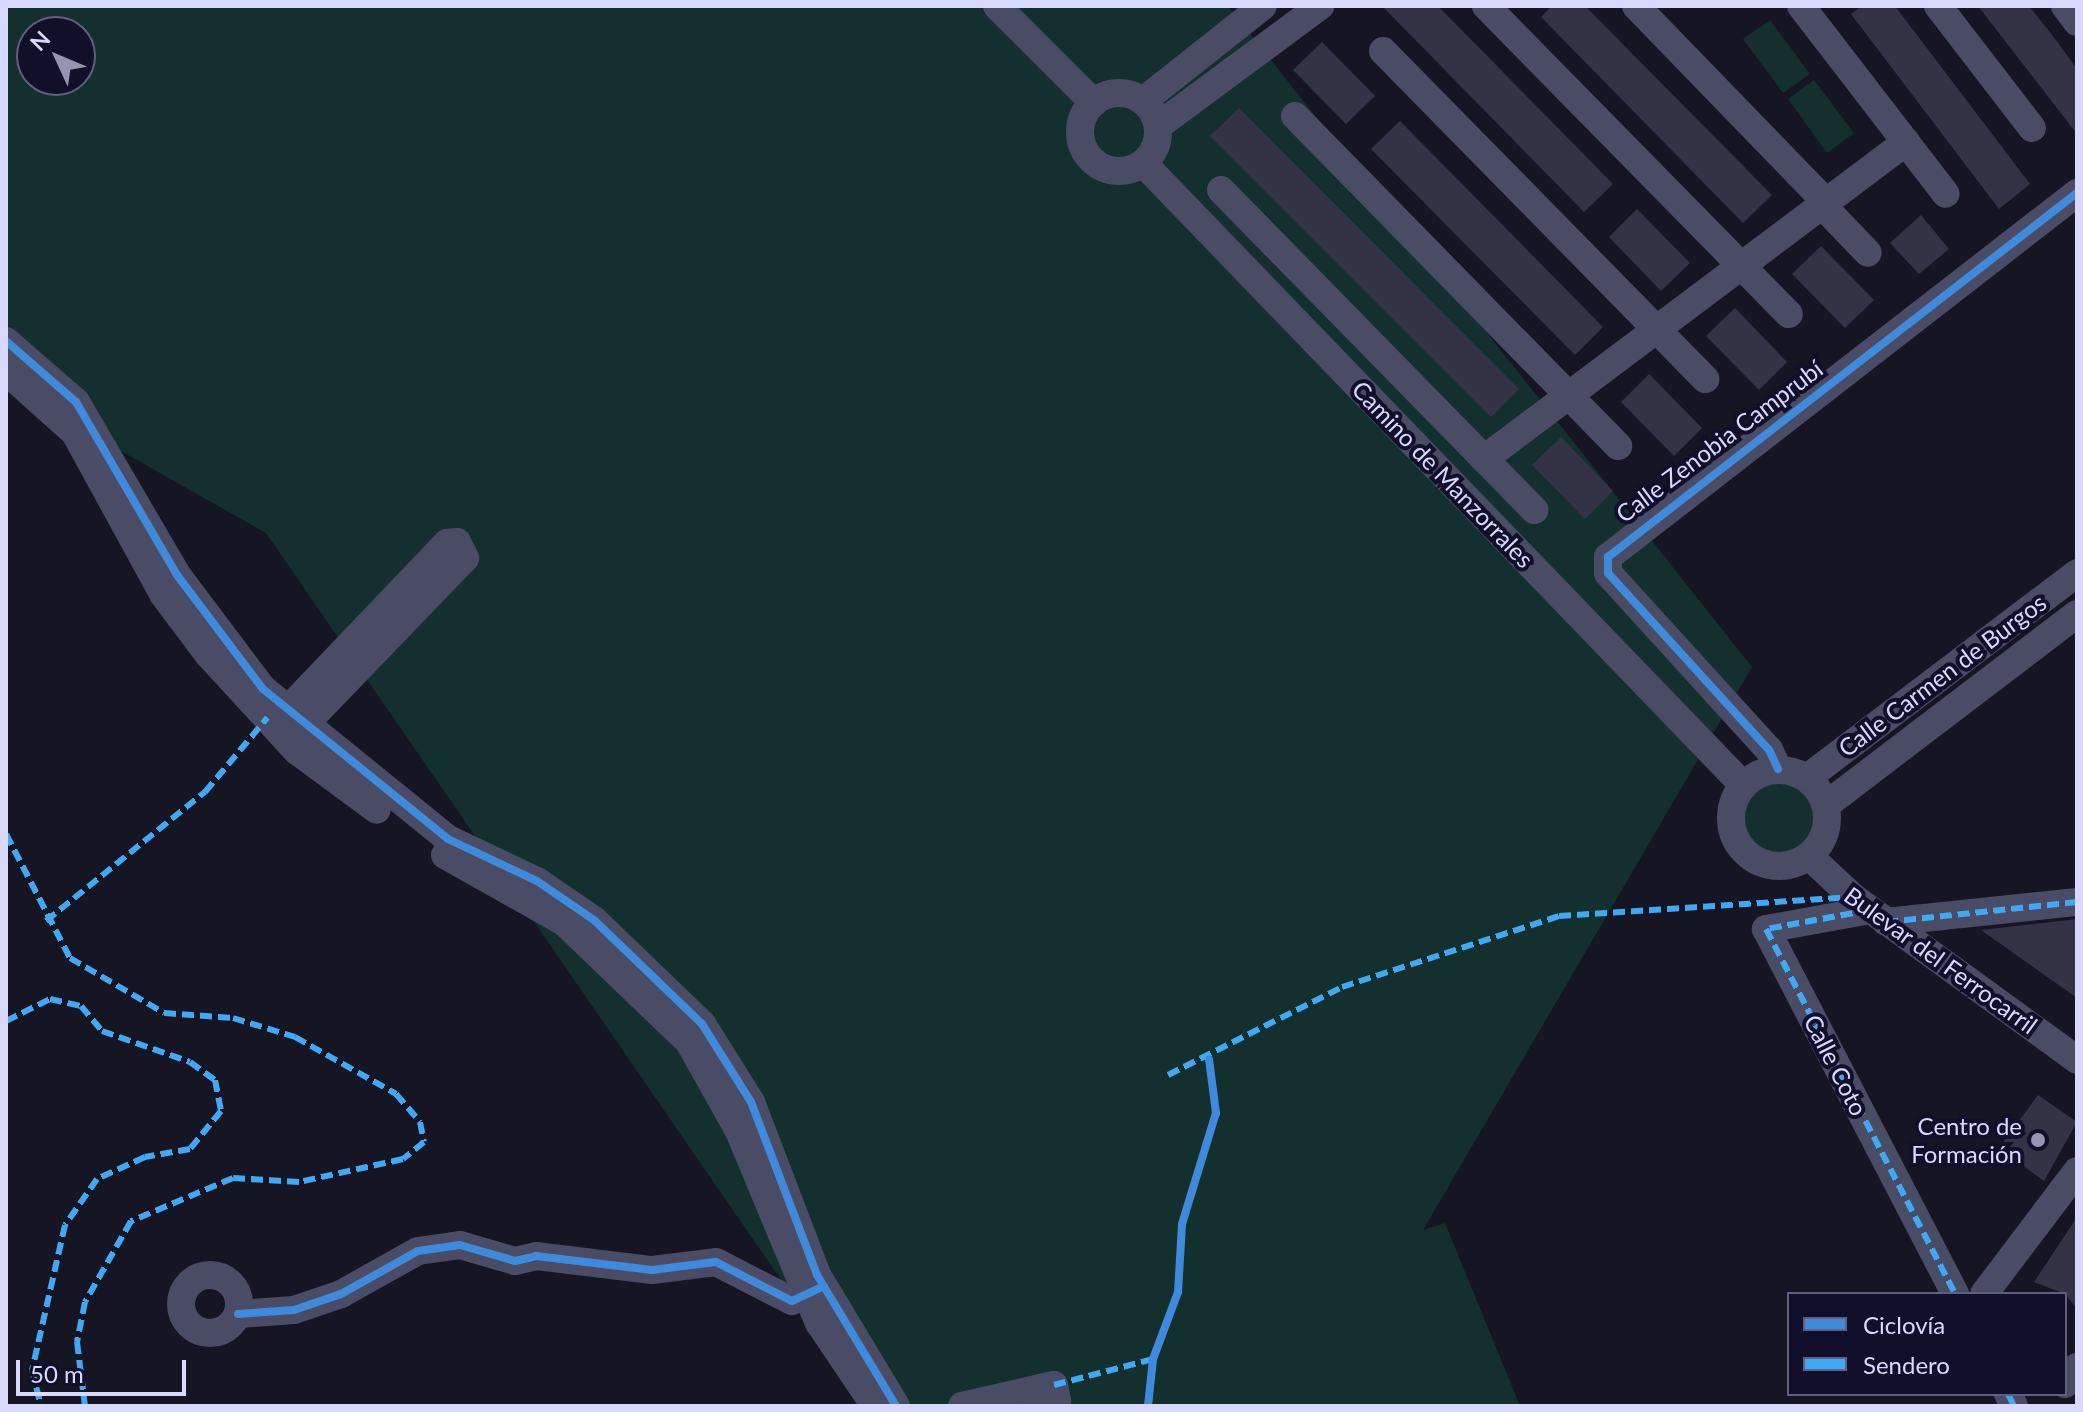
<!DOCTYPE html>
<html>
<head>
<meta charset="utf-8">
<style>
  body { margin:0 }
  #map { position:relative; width:2083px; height:1412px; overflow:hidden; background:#161524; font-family:Lato,sans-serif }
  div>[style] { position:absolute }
  .green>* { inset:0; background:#13302e }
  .round { border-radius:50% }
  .building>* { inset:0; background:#343346 }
  .minor>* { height:28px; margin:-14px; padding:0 14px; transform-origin:14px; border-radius:14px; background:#4a4b65 }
  .minor>.ring { margin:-14px; padding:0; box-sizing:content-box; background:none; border:28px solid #4a4b65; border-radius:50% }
  .quiet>* { height:6px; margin-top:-3px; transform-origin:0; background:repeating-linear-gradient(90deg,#3fa9f5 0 12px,transparent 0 18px) }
  .cycleway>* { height:8px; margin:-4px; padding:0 4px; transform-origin:4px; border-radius:4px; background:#408adc }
  .dots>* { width:22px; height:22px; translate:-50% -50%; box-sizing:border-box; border:4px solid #110f2a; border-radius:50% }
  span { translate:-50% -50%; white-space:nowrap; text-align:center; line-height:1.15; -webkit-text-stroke:8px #110f2a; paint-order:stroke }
  .street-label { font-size:24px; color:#d9d8ff }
  .poi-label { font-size:24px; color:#d9d8ff }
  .right { translate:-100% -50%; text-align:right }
  .frame { position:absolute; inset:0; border:8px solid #d9d8ff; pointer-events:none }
  .legend { position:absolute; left:1787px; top:1292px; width:280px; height:104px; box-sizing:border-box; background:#110f2a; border:2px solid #615f7f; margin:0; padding:10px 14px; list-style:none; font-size:24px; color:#d9d8ff }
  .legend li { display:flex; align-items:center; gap:16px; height:40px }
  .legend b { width:40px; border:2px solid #615f7f }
  .north { position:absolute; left:16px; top:16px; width:80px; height:80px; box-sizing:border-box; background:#110f2a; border:2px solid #615f7f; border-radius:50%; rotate:314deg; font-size:22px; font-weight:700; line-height:32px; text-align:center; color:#d9d8ff }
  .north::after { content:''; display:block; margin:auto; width:28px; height:36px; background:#9594b2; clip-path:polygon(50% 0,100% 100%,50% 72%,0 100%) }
  .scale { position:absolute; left:16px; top:1360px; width:170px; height:36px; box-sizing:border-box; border:4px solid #d9d8ff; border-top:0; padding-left:10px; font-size:24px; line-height:28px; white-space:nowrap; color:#d9d8ff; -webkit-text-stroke:6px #110f2a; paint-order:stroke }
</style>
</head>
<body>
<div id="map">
  <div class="green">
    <i style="clip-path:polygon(evenodd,6px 6px,1228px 6px,1752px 667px,1423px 1230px,1445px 1223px,1520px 1406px,868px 1406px,266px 533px,6px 386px,6px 6px,32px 32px,80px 32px,80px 80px,32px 80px,32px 32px)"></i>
    <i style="clip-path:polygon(1770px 20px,1810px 74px,1783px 93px,1743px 39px)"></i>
    <i style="clip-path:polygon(1814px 80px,1854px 133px,1827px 153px,1788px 99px)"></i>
    <i class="round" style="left:1743px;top:782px;width:72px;height:72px"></i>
  </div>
  <div class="building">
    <i style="clip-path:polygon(1382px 6px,1438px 6px,1613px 184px,1584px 212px)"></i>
    <i style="clip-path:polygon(1552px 6px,1585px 6px,1772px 195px,1743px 223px,1541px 17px)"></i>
    <i style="clip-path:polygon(1862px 6px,1895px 6px,2030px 184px,1999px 209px,1851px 14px)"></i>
    <i style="clip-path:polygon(1978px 6px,2029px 6px,2052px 35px,2077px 69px,2077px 134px)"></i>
    <i style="clip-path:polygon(1322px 42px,1375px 96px,1346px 124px,1293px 70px)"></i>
    <i style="clip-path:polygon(1239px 108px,1519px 389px,1491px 417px,1210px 136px)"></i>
    <i style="clip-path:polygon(1400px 121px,1603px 327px,1575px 355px,1371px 149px)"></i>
    <i style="clip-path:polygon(1637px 209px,1690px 263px,1661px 291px,1609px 237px)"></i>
    <i style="clip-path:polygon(1921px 215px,1949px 249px,1919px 274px,1890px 243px)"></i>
    <i style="clip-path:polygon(1821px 246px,1874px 300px,1845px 328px,1792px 274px)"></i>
    <i style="clip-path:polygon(1735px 308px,1787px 362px,1759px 390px,1706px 336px)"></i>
    <i style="clip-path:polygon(1649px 374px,1702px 428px,1674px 456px,1621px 402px)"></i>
    <i style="clip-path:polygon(1561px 437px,1613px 491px,1585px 519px,1532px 465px)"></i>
    <i style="clip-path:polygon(2077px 919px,2077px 998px,1981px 930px)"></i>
    <i style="clip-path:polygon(2038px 1095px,2077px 1122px,2044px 1181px,1999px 1148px)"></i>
    <i style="clip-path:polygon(2077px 1217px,2077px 1309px,2065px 1294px,2034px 1282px)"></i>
  </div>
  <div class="minor">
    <i style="left:997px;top:6px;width:137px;rotate:45deg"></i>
    <i style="left:1486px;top:6px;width:432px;rotate:45.5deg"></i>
    <i style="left:1636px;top:6px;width:273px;rotate:45.9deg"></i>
    <i style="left:1801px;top:6px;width:237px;rotate:52.4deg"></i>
    <i style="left:1938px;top:6px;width:154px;rotate:52.4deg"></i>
    <i style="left:2065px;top:6px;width:20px;rotate:53deg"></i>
    <i style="left:1383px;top:51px;width:460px;rotate:45.5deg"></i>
    <i class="ring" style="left:1080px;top:93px;width:50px;height:50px"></i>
    <i style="left:1143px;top:101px;width:153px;rotate:-38.4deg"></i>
    <i style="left:1295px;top:116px;width:462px;rotate:45.6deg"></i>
    <i style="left:1158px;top:126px;width:202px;rotate:-36.5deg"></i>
    <i style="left:1143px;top:163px;width:864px;rotate:46.03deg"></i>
    <i style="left:1221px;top:190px;width:448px;rotate:45.6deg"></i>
    <i style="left:1822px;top:205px;width:66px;rotate:46.2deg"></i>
    <i style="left:6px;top:341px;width:93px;rotate:41.1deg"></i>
    <i style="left:76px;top:402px;width:200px;rotate:59.7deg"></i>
    <i style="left:177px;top:575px;width:143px;rotate:53deg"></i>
    <i style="left:263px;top:689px;width:238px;rotate:39deg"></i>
    <i style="left:448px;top:839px;width:98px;rotate:25.3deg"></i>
    <i style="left:537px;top:881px;width:69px;rotate:34.4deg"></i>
    <i style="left:594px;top:920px;width:150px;rotate:43.9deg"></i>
    <i style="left:702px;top:1024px;width:92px;rotate:57.9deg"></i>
    <i style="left:751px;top:1102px;width:185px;rotate:69.1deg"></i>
    <i style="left:817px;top:1275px;width:153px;rotate:58.9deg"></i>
    <i style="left:6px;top:371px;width:93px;rotate:41.9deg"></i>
    <i style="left:75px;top:433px;width:183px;rotate:61.3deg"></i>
    <i style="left:163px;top:594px;width:75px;rotate:53.1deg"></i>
    <i style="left:208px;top:654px;width:132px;rotate:47.5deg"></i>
    <i style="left:297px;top:751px;width:99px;rotate:36.4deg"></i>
    <i style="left:1484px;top:459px;width:528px;rotate:-36.91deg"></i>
    <i style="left:275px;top:723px;width:249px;rotate:-46.3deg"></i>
    <i style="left:447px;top:543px;width:10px;rotate:-6deg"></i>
    <i style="left:457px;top:542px;width:18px;rotate:63deg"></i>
    <i style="left:465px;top:558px;width:250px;rotate:133.9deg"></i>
    <i style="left:1778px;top:769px;width:21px;rotate:-115deg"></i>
    <i style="left:1769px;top:750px;width:239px;rotate:-132.3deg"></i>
    <i style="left:1608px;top:573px;width:16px;rotate:-90deg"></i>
    <i style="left:1608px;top:557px;width:594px;rotate:-37.82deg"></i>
    <i class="ring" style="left:1731px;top:770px;width:68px;height:68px"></i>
    <i style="left:1807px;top:778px;width:339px;rotate:-37.2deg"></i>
    <i style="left:1826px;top:805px;width:315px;rotate:-37.3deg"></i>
    <i style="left:445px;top:855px;width:137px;rotate:29.4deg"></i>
    <i style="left:564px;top:922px;width:173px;rotate:43.8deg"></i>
    <i style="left:689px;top:1042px;width:102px;rotate:60.7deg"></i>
    <i style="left:739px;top:1131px;width:208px;rotate:67.4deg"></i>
    <i style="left:819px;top:1323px;width:100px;rotate:56deg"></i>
    <i style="left:1809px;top:856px;width:60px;rotate:43deg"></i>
    <i style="left:1853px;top:897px;width:277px;rotate:36deg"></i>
    <i style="left:1870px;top:910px;width:106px;rotate:169.6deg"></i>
    <i style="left:1766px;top:929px;width:411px;rotate:62.6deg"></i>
    <i style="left:1886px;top:922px;width:192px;rotate:-6deg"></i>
    <i class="ring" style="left:181px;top:1275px;width:30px;height:30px"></i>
    <i style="left:1984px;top:1294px;width:154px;rotate:-52.9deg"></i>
    <i style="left:238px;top:1314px;width:56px;rotate:-4.1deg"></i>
    <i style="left:294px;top:1310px;width:50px;rotate:-18.8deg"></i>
    <i style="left:341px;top:1294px;width:88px;rotate:-29.2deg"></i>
    <i style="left:418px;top:1251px;width:42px;rotate:-8.1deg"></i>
    <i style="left:460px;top:1245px;width:57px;rotate:16.2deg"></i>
    <i style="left:515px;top:1261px;width:22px;rotate:-13deg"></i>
    <i style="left:536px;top:1256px;width:117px;rotate:6.9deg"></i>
    <i style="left:652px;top:1270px;width:64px;rotate:-7.1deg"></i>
    <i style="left:716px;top:1262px;width:85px;rotate:27.2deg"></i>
    <i style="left:792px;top:1301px;width:31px;rotate:-27deg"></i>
    <i style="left:2065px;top:1384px;width:21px;rotate:-55deg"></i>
    <i style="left:2008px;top:1394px;width:13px;rotate:63deg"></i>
    <i style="left:962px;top:1406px;width:94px;rotate:-12.9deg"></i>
    <i style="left:1054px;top:1385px;width:16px;rotate:79deg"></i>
    <i style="left:1057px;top:1401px;width:24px;rotate:168deg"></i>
  </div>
  <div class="quiet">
    <i style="left:6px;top:834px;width:140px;rotate:62.7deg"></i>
    <i style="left:70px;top:958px;width:109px;rotate:30.3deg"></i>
    <i style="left:164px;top:1013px;width:69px;rotate:4.1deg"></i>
    <i style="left:233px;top:1018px;width:65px;rotate:17deg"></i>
    <i style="left:295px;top:1037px;width:116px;rotate:29.4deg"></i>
    <i style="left:396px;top:1094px;width:37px;rotate:49deg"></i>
    <i style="left:420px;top:1122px;width:20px;rotate:79deg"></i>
    <i style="left:424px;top:1142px;width:27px;rotate:141deg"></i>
    <i style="left:403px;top:1159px;width:107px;rotate:167.5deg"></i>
    <i style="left:299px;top:1182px;width:66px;rotate:-176.5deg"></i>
    <i style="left:233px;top:1178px;width:111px;rotate:157.1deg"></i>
    <i style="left:131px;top:1221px;width:93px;rotate:119.6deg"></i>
    <i style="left:85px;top:1302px;width:41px;rotate:101.3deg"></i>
    <i style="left:77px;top:1342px;width:64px;rotate:82.9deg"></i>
    <i style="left:1870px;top:910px;width:106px;rotate:169.6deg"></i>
    <i style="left:1766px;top:929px;width:411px;rotate:62.6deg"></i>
    <i style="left:46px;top:921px;width:205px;rotate:-39.1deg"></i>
    <i style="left:205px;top:792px;width:97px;rotate:-50deg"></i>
    <i style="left:1886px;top:922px;width:192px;rotate:-6deg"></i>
    <i style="left:6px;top:1021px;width:49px;rotate:-26.6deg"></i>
    <i style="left:50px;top:999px;width:32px;rotate:13deg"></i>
    <i style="left:81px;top:1006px;width:33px;rotate:50deg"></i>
    <i style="left:102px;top:1031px;width:93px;rotate:19.4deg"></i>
    <i style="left:190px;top:1062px;width:31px;rotate:36deg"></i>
    <i style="left:215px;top:1080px;width:32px;rotate:79deg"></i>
    <i style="left:221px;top:1111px;width:49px;rotate:129.2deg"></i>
    <i style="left:190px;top:1149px;width:46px;rotate:169.9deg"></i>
    <i style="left:145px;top:1157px;width:53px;rotate:155.4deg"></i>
    <i style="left:97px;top:1179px;width:56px;rotate:124.8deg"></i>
    <i style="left:65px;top:1225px;width:149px;rotate:102.8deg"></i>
    <i style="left:32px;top:1370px;width:37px;rotate:76deg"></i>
    <i style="left:1168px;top:1075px;width:195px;rotate:-26.8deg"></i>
    <i style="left:1342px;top:987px;width:228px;rotate:-18.1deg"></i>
    <i style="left:1559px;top:916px;width:295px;rotate:-3.7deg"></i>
    <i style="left:1054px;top:1385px;width:102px;rotate:-14.7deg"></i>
    <i style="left:2008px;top:1394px;width:13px;rotate:63deg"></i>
  </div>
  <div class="cycleway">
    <i style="left:6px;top:341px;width:93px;rotate:41.1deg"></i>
    <i style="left:76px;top:402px;width:200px;rotate:59.7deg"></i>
    <i style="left:177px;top:575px;width:143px;rotate:53deg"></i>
    <i style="left:263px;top:689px;width:238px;rotate:39deg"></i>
    <i style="left:448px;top:839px;width:98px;rotate:25.3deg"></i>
    <i style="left:537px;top:881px;width:69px;rotate:34.4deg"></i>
    <i style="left:594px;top:920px;width:150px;rotate:43.9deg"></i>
    <i style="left:702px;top:1024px;width:92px;rotate:57.9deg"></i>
    <i style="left:751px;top:1102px;width:185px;rotate:69.1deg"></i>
    <i style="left:817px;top:1275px;width:153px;rotate:58.9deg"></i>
    <i style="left:1778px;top:769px;width:21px;rotate:-115deg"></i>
    <i style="left:1769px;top:750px;width:239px;rotate:-132.3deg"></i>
    <i style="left:1608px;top:573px;width:16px;rotate:-90deg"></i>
    <i style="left:1608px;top:557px;width:594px;rotate:-37.82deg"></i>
    <i style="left:238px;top:1314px;width:56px;rotate:-4.1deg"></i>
    <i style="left:294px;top:1310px;width:50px;rotate:-18.8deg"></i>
    <i style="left:341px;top:1294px;width:88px;rotate:-29.2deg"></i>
    <i style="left:418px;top:1251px;width:42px;rotate:-8.1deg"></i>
    <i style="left:460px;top:1245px;width:57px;rotate:16.2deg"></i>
    <i style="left:515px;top:1261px;width:22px;rotate:-13deg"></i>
    <i style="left:536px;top:1256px;width:117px;rotate:6.9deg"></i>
    <i style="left:652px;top:1270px;width:64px;rotate:-7.1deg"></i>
    <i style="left:716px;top:1262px;width:85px;rotate:27.2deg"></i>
    <i style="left:792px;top:1301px;width:35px;rotate:-25deg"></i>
    <i style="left:1148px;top:1406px;width:47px;rotate:-83.9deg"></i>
    <i style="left:1153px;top:1359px;width:72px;rotate:-69.5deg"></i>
    <i style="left:1178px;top:1292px;width:68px;rotate:-86.6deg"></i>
    <i style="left:1182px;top:1224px;width:116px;rotate:-73deg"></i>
    <i style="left:1216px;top:1113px;width:54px;rotate:-97.4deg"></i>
  </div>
  <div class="dots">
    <i style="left:2038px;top:1140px;background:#9594b2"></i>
  </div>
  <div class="street-label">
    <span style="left:1719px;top:441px;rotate:-37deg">Calle Zenobia Camprubí</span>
    <span style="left:1443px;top:474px;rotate:46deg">Camino de Manzorrales</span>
    <span style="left:1942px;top:675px;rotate:-37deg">Calle Carmen de Burgos</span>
    <span style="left:1941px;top:960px;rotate:36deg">Bulevar del Ferrocarril</span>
    <span style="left:1836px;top:1065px;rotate:63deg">Calle Coto</span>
  </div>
  <div class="poi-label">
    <span class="right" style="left:2022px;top:1140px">Centro de<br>Formación</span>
  </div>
  <div class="frame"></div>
  <ul class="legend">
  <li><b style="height:10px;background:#408adc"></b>Ciclovía</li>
  <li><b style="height:10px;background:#3fa9f5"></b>Sendero</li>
  </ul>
  <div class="north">N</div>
  <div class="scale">50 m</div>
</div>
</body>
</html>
